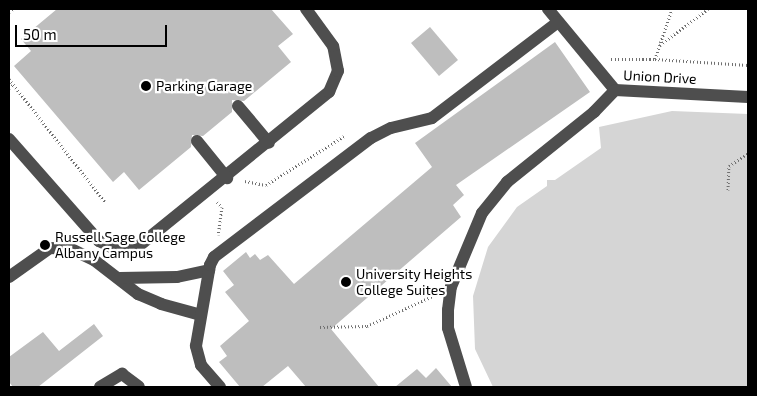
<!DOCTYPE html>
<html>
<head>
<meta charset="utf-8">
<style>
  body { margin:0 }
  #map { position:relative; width:757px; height:396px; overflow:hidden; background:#fff; font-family:"Exo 2",sans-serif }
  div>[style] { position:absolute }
  .green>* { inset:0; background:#d5d5d5 }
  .building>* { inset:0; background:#bebebe }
  .path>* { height:3px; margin-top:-1.5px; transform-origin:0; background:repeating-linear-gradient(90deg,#707070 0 1px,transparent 0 3.5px) }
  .minor>* { height:12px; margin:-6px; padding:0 6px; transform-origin:6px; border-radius:6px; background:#4e4e4e }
  .dots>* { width:14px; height:14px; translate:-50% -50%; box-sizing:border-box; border:2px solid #fff; border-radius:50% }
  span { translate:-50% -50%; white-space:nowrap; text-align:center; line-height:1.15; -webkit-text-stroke:4.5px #fff; paint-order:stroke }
  .street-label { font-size:14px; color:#000 }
  .poi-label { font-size:14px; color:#000 }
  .left { translate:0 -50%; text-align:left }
  .frame { position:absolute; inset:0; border:10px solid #000; pointer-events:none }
  .scale { position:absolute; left:15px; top:25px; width:152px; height:22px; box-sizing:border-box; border:2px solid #000; border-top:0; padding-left:6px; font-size:15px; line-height:18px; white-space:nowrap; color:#000; -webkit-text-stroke:4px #fff; paint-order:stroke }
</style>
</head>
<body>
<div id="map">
  <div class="green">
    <i style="clip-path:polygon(672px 111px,748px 114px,748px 387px,493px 387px,475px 349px,473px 296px,488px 247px,517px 207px,547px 186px,547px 180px,555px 180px,601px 148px,599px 127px)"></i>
  </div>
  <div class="building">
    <i style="clip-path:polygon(57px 9px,271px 9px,293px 34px,278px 46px,291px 62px,244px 101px,232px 100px,232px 112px,203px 136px,192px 135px,191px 147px,139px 190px,124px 172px,113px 182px,14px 66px,31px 51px,21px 39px)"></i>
    <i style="clip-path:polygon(430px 27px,458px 60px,439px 76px,411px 43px)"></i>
    <i style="clip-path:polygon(555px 42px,590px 92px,456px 185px,464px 195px,453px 205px,461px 217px,331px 329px,379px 387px,306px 387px,288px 366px,262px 387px,240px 387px,219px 362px,227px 356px,220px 346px,249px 321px,225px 292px,234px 285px,223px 271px,246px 252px,250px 258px,255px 254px,260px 260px,268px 255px,294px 284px,432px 167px,415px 143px)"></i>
    <i style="clip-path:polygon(94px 324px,103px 336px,38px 387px,13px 387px,9px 382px,9px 357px,43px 332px,59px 351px)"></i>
    <i style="clip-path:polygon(436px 368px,452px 387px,395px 387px,417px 369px,426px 378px)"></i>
  </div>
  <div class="path">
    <i style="left:9px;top:12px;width:5px;rotate:-37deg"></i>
    <i style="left:660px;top:45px;width:60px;rotate:-36.9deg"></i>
    <i style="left:611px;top:59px;width:44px"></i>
    <i style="left:655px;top:59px;width:53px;rotate:-71.2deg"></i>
    <i style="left:655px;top:59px;width:93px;rotate:3.7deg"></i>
    <i style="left:9px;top:79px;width:157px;rotate:52deg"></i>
    <i style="left:9px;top:88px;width:5px;rotate:-37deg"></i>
    <i style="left:245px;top:181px;width:21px;rotate:11deg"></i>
    <i style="left:266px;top:185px;width:92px;rotate:-32.1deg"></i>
    <i style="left:728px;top:190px;width:24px;rotate:-88deg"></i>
    <i style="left:729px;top:166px;width:23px;rotate:-34deg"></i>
    <i style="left:217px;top:202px;width:7px;rotate:45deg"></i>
    <i style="left:222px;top:207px;width:28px;rotate:98deg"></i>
    <i style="left:320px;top:327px;width:47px;rotate:-1.2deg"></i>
    <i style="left:367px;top:326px;width:75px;rotate:-24.5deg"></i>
  </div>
  <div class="minor">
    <i style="left:548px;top:9px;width:105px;rotate:50.4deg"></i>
    <i style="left:615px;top:90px;width:133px;rotate:3deg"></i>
    <i style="left:238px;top:106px;width:48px;rotate:50deg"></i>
    <i style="left:9px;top:139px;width:136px;rotate:48.6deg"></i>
    <i style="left:99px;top:241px;width:16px;rotate:27deg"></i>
    <i style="left:113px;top:248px;width:22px;rotate:3deg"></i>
    <i style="left:135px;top:249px;width:250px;rotate:-39deg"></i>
    <i style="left:329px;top:92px;width:23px;rotate:-67deg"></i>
    <i style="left:338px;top:71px;width:25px;rotate:-101deg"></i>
    <i style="left:333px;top:46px;width:46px;rotate:-126.1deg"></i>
    <i style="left:197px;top:141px;width:48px;rotate:51deg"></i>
    <i style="left:9px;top:277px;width:50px;rotate:-35.3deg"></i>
    <i style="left:50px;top:248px;width:21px;rotate:3deg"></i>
    <i style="left:71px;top:249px;width:25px;rotate:26deg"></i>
    <i style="left:94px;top:260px;width:56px;rotate:37.7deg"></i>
    <i style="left:138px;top:294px;width:25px;rotate:23deg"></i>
    <i style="left:161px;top:304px;width:41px;rotate:15.4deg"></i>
    <i style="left:120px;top:278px;width:57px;rotate:-1deg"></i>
    <i style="left:177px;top:277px;width:33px;rotate:-12deg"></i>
    <i style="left:100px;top:387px;width:26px;rotate:-31deg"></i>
    <i style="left:122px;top:374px;width:21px;rotate:37deg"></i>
    <i style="left:220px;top:387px;width:29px;rotate:-131deg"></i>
    <i style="left:201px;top:365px;width:20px;rotate:-105deg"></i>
    <i style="left:196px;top:346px;width:82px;rotate:-80.2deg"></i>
    <i style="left:210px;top:265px;width:9px;rotate:-63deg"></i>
    <i style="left:214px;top:257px;width:197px;rotate:-37.2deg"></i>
    <i style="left:371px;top:138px;width:22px;rotate:-27deg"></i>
    <i style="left:391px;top:128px;width:42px;rotate:-13.7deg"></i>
    <i style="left:432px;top:118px;width:158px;rotate:-37.3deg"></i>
    <i style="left:466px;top:387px;width:62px;rotate:-107deg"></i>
    <i style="left:448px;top:328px;width:18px;rotate:-90deg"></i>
    <i style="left:448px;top:310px;width:23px;rotate:-83deg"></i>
    <i style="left:451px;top:287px;width:80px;rotate:-67.3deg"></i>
    <i style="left:482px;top:213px;width:40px;rotate:-51deg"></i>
    <i style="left:507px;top:182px;width:112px;rotate:-38.8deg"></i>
    <i style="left:594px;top:112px;width:30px;rotate:-46deg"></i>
  </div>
  <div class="dots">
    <i style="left:146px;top:86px;background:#000"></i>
    <i style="left:45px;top:245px;background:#000"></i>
    <i style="left:346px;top:282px;background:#000"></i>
  </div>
  <div class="street-label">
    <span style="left:660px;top:77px;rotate:3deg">Union Drive</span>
  </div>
  <div class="poi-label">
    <span class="left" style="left:156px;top:86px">Parking Garage</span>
    <span class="left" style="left:55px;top:245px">Russell Sage College<br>Albany Campus</span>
    <span class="left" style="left:356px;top:282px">University Heights<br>College Suites</span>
  </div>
  <div class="frame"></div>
  <div class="scale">50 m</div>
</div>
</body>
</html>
